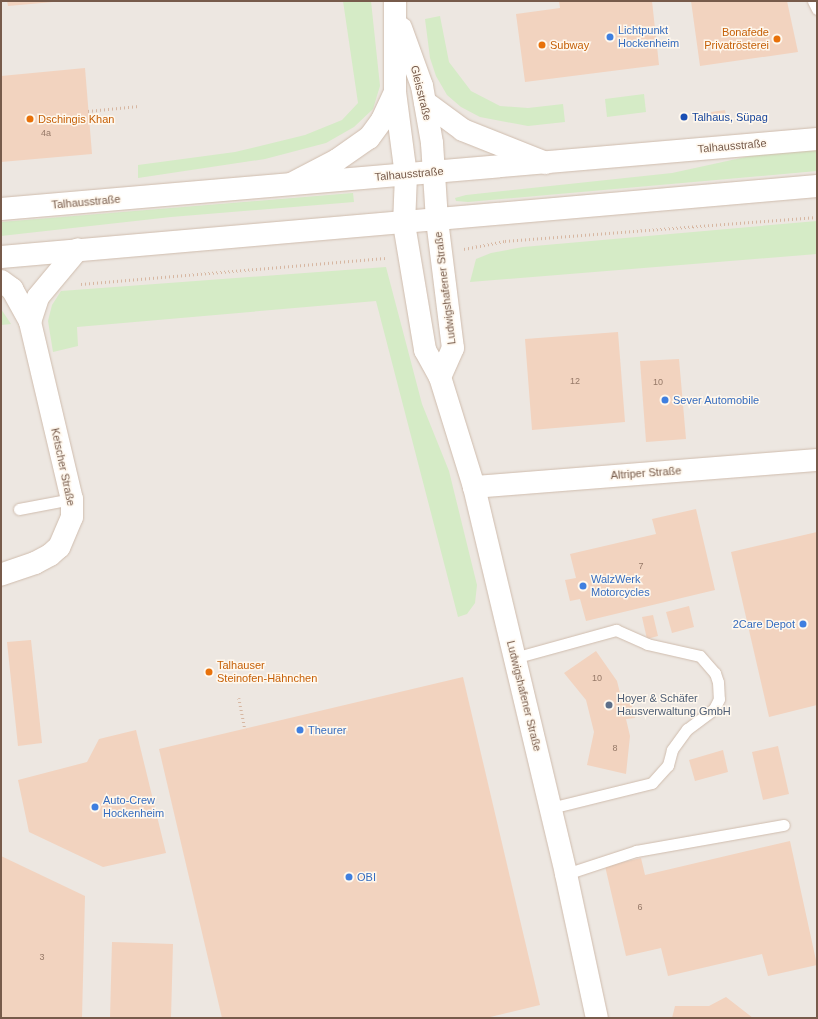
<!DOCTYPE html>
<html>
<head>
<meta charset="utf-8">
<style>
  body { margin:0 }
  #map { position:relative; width:818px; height:1019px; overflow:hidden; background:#fcf4e8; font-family:Helvetica,sans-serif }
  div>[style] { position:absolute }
  .industrial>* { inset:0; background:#ede7e1 }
  .green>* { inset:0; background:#d5ebc6 }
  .building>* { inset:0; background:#f2d3bf }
  .path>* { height:2.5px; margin-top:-1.25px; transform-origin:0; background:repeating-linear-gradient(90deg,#d7b7a2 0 1px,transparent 0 4px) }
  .roads { filter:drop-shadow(0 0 1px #cfbcad) drop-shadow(0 0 1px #cfbcad) }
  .lane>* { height:11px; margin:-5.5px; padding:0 5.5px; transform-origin:5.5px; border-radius:5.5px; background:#fff }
  .street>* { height:22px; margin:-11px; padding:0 11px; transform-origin:11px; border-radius:11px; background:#fff }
  .secondary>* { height:22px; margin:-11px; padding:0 11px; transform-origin:11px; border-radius:11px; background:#fff }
  .dots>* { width:11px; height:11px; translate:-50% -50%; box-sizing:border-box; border:2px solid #fff8ee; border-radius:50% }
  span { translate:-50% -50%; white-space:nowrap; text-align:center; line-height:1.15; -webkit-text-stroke:3px #fff8ee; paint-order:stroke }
  .number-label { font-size:9px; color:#967968 }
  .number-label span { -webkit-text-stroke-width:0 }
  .shop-label { font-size:11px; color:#366cbe }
  .left { translate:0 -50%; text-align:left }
  .right { translate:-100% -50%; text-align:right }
  .food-label { font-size:11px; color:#c56008 }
  .street-label { font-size:11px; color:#775b4b }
  .transit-label { font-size:11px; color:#164399 }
  .service-label { font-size:11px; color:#4e5e75 }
  .frame { position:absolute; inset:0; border:2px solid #775b4b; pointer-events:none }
</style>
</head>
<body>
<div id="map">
  <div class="industrial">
    <i style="clip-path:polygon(1px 1px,817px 1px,817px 1018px,1px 1018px)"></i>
  </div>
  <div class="green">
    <i style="clip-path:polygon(343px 1px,371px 1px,380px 86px,373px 109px,354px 127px,326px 143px,265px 159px,138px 178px,138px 165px,235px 152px,305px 135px,342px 120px,358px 103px)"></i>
    <i style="clip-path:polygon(440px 16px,449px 62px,471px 91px,500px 106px,528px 108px,563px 104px,565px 122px,528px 126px,480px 117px,461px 107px,447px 95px,436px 76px,430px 58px,425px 19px)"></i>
    <i style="clip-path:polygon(644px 94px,646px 112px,607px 117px,605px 99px)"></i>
    <i style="clip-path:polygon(817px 148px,817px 171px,468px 202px,456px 201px,455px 198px,466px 195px,672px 173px,768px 152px)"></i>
    <i style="clip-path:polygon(353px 193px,354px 202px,171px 217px,1px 236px,1px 222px)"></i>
    <i style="clip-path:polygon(817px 221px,817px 254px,470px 282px,476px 259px,491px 253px,523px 247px)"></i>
    <i style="clip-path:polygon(386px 267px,422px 404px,449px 471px,477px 585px,475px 603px,467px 614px,458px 617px,376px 301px,77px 327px,78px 346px,53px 352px,48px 321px,52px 305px,61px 291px)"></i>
    <i style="clip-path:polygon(1px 309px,11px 324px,1px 325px)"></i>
  </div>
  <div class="building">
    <i style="clip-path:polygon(7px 1px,53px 1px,53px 2px,8px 6px)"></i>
    <i style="clip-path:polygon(559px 1px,652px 1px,659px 65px,525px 82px,516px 14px,560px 8px)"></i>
    <i style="clip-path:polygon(691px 1px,787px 1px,798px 52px,700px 66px)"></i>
    <i style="clip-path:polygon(85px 68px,92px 154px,1px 162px,1px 76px)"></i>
    <i style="clip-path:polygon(725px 110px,726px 117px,712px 119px,711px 112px)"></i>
    <i style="clip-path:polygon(618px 332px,625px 422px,532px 430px,525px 339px)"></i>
    <i style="clip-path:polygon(679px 359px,686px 439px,646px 442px,640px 361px)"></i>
    <i style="clip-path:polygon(696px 509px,715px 590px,586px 621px,580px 599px,570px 601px,565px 580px,576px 578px,570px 554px,656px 534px,652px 519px)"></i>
    <i style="clip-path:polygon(817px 532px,817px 705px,769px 717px,731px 552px)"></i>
    <i style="clip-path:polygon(689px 606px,694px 627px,672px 633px,666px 612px)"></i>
    <i style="clip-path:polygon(653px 615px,658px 636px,647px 639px,642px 617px)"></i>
    <i style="clip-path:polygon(31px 640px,42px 743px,18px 746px,7px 642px)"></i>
    <i style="clip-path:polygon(596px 651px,617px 681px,622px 701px,630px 699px,635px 718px,626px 719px,630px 736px,626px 774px,587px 765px,594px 732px,586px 700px,564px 673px)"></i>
    <i style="clip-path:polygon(463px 677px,540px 1005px,486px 1018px,222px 1018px,159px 749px)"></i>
    <i style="clip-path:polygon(136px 730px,166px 853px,103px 867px,29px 832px,18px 780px,87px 762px,99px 739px)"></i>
    <i style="clip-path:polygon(778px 746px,789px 794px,763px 800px,752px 752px)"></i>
    <i style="clip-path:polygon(723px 750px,728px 772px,695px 781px,689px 760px)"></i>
    <i style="clip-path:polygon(790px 841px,817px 965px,768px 976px,762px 954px,668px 976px,661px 948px,626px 956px,605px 866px,641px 858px,645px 875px)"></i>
    <i style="clip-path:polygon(1px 856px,85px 896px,82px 1018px,1px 1018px)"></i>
    <i style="clip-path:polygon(112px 942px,173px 944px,171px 1018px,110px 1018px)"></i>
    <i style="clip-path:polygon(726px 997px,753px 1018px,672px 1018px,675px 1006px,709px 1006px)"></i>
  </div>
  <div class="path">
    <i style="left:88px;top:111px;width:51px;rotate:-5.6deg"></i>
    <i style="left:464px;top:249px;width:42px;rotate:-11deg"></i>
    <i style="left:505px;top:241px;width:313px;rotate:-4.4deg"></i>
    <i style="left:81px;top:284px;width:305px;rotate:-4.9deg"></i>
    <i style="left:239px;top:698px;width:32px;rotate:79deg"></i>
  </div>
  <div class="roads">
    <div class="lane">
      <i style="left:813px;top:1px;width:9px;rotate:63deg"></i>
      <i style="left:19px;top:509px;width:54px;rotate:-10.7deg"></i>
      <i style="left:514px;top:658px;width:106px;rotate:-15.4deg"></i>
      <i style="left:616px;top:630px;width:34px;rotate:24deg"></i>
      <i style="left:647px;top:644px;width:54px;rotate:12.8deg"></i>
      <i style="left:700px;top:656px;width:23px;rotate:49deg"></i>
      <i style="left:715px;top:673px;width:9px;rotate:72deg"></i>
      <i style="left:718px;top:682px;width:17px;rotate:87deg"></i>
      <i style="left:719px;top:699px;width:11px;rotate:117deg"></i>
      <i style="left:714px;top:709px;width:34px;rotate:143deg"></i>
      <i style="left:687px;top:729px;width:26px;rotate:126deg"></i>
      <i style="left:672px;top:750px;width:16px;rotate:105deg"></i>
      <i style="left:668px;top:765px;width:24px;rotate:132deg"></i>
      <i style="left:652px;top:783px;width:105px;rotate:166.2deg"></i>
      <i style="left:566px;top:874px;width:74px;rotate:-18.2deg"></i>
      <i style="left:636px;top:851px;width:150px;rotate:-10deg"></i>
    </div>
    <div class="street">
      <i style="left:395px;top:1px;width:91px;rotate:90deg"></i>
      <i style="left:395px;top:92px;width:84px;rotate:82.5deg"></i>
      <i style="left:406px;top:175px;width:49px;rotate:92.3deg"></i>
      <i style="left:404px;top:224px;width:128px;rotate:80.5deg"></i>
      <i style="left:425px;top:350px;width:31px;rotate:61deg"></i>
      <i style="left:440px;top:377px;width:115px;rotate:72.8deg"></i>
      <i style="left:474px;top:487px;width:398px;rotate:76.6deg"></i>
      <i style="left:566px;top:874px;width:147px;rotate:77.9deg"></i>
      <i style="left:401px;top:28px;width:62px;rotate:70.1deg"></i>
      <i style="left:422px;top:86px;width:58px;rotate:80deg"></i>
      <i style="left:432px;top:143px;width:77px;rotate:86.3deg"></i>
      <i style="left:437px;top:220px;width:129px;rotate:82.9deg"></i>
      <i style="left:453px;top:348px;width:32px;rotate:114deg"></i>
      <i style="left:425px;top:102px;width:47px;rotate:36.4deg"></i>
      <i style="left:463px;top:130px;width:89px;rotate:21.7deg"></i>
      <i style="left:291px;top:184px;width:52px;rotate:-27.6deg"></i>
      <i style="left:337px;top:160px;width:39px;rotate:-35deg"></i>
      <i style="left:369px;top:138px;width:22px;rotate:-54deg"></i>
      <i style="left:382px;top:120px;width:31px;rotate:-65deg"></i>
      <i style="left:1px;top:281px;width:14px;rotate:36deg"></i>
      <i style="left:12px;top:289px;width:38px;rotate:61deg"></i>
      <i style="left:30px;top:322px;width:182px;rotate:76.7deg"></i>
      <i style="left:72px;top:499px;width:18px;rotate:90deg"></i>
      <i style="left:72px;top:517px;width:33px;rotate:113deg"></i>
      <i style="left:59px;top:547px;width:12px;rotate:138deg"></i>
      <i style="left:50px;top:555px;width:17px;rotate:152deg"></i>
      <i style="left:35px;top:563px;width:36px;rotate:161deg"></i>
      <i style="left:30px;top:322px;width:26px;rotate:-72deg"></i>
      <i style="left:38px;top:297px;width:62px;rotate:-50.2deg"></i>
      <i style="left:474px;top:487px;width:344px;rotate:-4.5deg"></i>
    </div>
    <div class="secondary">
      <i style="left:1px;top:209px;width:819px;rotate:-4.9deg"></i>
      <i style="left:1px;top:257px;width:819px;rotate:-4.97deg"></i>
    </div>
  </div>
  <div class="dots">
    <i style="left:610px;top:37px;background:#3f7fe0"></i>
    <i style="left:777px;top:39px;background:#e8710a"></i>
    <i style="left:542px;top:45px;background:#e8710a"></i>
    <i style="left:684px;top:117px;background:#1a4fb4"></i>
    <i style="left:30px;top:119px;background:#e8710a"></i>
    <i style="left:665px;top:400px;background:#3f7fe0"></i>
    <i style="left:583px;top:586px;background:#3f7fe0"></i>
    <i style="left:803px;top:624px;background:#3f7fe0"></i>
    <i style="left:209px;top:672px;background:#e8710a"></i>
    <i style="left:609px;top:705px;background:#5c6f8a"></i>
    <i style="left:300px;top:730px;background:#3f7fe0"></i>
    <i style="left:95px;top:807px;background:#3f7fe0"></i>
    <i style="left:349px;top:877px;background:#3f7fe0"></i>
  </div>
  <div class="number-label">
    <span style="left:46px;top:133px">4a</span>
    <span style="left:575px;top:381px">12</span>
    <span style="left:658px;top:382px">10</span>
    <span style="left:641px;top:566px">7</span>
    <span style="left:597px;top:678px">10</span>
    <span style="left:615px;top:748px">8</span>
    <span style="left:640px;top:907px">6</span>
    <span style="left:42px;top:957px">3</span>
  </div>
  <div class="shop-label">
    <span class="left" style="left:618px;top:37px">Lichtpunkt<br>Hockenheim</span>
    <span class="left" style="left:673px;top:400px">Sever Automobile</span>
    <span class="left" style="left:591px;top:586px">WalzWerk<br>Motorcycles</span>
    <span class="right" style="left:795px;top:624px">2Care Depot</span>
    <span class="left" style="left:308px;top:730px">Theurer</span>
    <span class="left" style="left:103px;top:807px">Auto-Crew<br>Hockenheim</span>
    <span class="left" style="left:357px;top:877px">OBI</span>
  </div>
  <div class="food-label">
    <span class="right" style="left:769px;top:39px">Bonafede<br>Privatrösterei</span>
    <span class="left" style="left:550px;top:45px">Subway</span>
    <span class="left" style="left:38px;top:119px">Dschingis Khan</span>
    <span class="left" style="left:217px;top:672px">Talhauser<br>Steinofen-Hähnchen</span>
  </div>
  <div class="street-label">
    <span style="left:421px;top:93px;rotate:76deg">Gleisstraße</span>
    <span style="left:732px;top:146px;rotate:-5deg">Talhausstraße</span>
    <span style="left:409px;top:174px;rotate:-5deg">Talhausstraße</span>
    <span style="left:86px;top:202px;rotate:-5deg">Talhausstraße</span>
    <span style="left:445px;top:288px;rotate:-97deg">Ludwigshafener Straße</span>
    <span style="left:63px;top:467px;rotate:78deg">Ketscher Straße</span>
    <span style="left:646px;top:473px;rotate:-4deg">Altriper Straße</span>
    <span style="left:524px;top:696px;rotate:76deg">Ludwigshafener Straße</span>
  </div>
  <div class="transit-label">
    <span class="left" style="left:692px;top:117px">Talhaus, Süpag</span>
  </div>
  <div class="service-label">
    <span class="left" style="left:617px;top:705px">Hoyer &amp; Schäfer<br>Hausverwaltung GmbH</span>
  </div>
  <div class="frame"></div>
</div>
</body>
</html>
